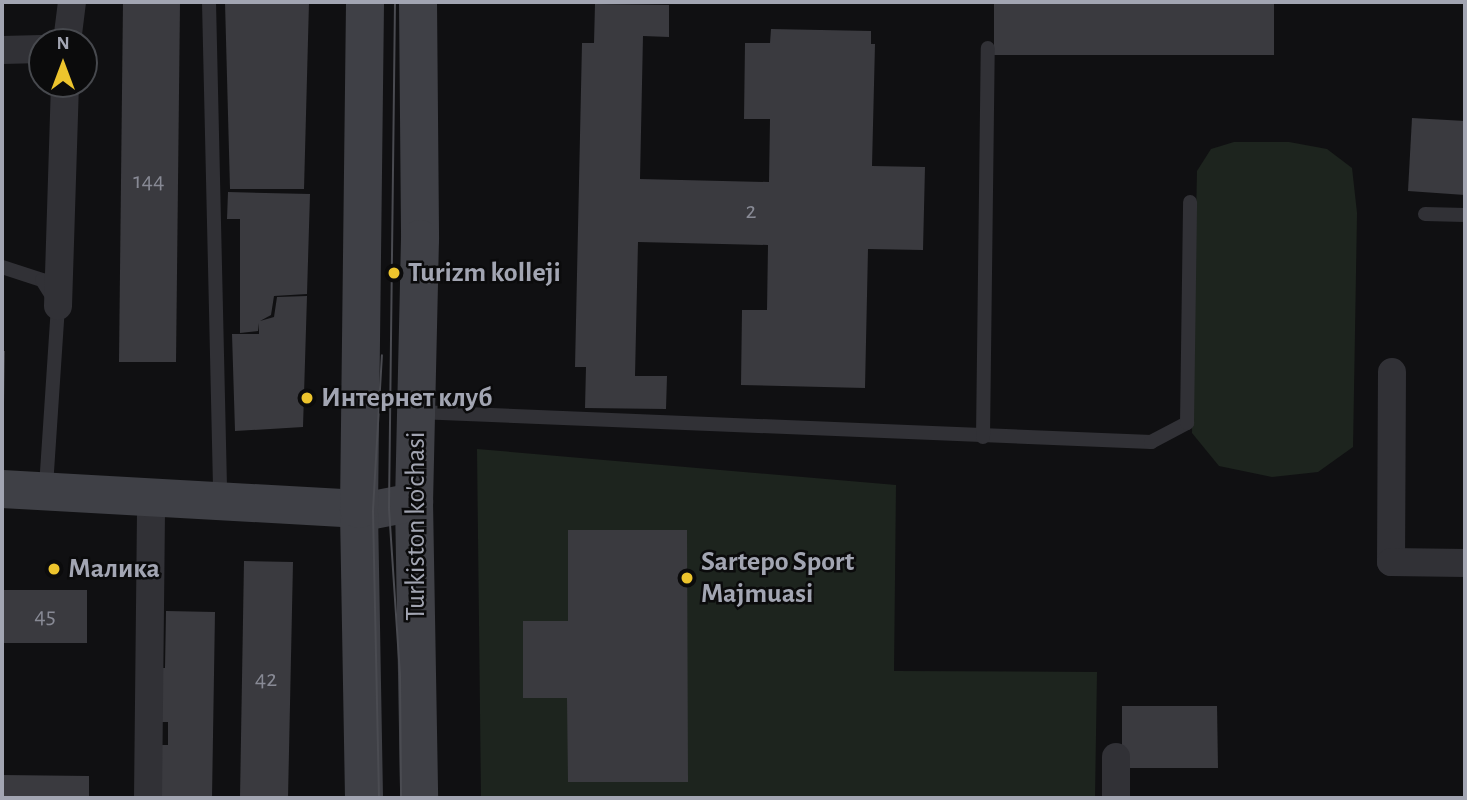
<!DOCTYPE html>
<html>
<head>
<meta charset="utf-8">
<style>
  body { margin:0 }
  #map { position:relative; width:1467px; height:800px; overflow:hidden; background:#101012; font-family:"Alegreya Sans",sans-serif }
  div>[style] { position:absolute }
  .green>* { inset:0; background:#1d241e }
  .building>* { inset:0; background:#3a3a3f }
  .lane>* { height:14px; margin:-7px; padding:0 7px; transform-origin:7px; border-radius:7px; background:#313136 }
  .street>* { height:28px; margin:-14px; padding:0 14px; transform-origin:14px; border-radius:14px; background:#313136 }
  .secondary>* { height:38px; margin:-19px; padding:0 19px; transform-origin:19px; border-radius:19px; background:#3f4046 }
  .tram>* { height:2px; margin:-1px; padding:0 1px; transform-origin:1px; border-radius:1px; background:#4a4b51 }
  .dots>* { width:19px; height:19px; translate:-50% -50%; box-sizing:border-box; border:4px solid #0b0b0c; border-radius:50% }
  span { translate:-50% -50%; white-space:nowrap; text-align:center; line-height:1.15; -webkit-text-stroke:5px #0b0b0c; paint-order:stroke }
  .number-label { font-size:24px; color:#888a95 }
  .number-label span { -webkit-text-stroke-width:0 }
  .poi-label { font-size:28px; color:#a2a5b2; font-weight:700 }
  .left { translate:0 -50%; text-align:left }
  .street-label { font-size:28px; color:#a2a5b2 }
  .frame { position:absolute; inset:0; border:4px solid #a2a5b2; pointer-events:none }
  .north { position:absolute; left:28px; top:28px; width:70px; height:70px; box-sizing:border-box; background:#0b0b0c; border:2px solid #47494e; border-radius:50%; rotate:0deg; font-size:19px; font-weight:700; line-height:28px; text-align:center; color:#a2a5b2 }
  .north::after { content:''; display:block; margin:auto; width:24px; height:32px; background:#edc42d; clip-path:polygon(50% 0,100% 100%,50% 72%,0 100%) }
</style>
</head>
<body>
<div id="map">
  <div class="green">
    <i style="clip-path:polygon(1234px 142px,1289px 142px,1327px 149px,1352px 168px,1357px 213px,1353px 447px,1318px 472px,1272px 477px,1219px 466px,1192px 433px,1197px 171px,1211px 149px)"></i>
    <i style="clip-path:polygon(477px 449px,896px 485px,894px 671px,1097px 672px,1095px 798px,481px 798px)"></i>
  </div>
  <div class="building">
    <i style="clip-path:polygon(123px 2px,180px 2px,176px 362px,119px 362px)"></i>
    <i style="clip-path:polygon(225px 2px,309px 2px,304px 189px,230px 189px)"></i>
    <i style="clip-path:polygon(994px 2px,1274px 2px,1274px 55px,994px 55px)"></i>
    <i style="clip-path:polygon(595px 4px,669px 5px,669px 37px,643px 36px,640px 179px,769px 182px,770px 119px,744px 119px,745px 43px,770px 43px,771px 29px,871px 31px,871px 44px,875px 44px,872px 166px,925px 167px,923px 250px,868px 249px,865px 388px,741px 385px,742px 310px,767px 310px,768px 245px,638px 242px,635px 376px,667px 376px,666px 409px,585px 408px,586px 367px,575px 367px,582px 43px,594px 43px)"></i>
    <i style="clip-path:polygon(1412px 118px,1465px 121px,1465px 195px,1408px 191px)"></i>
    <i style="clip-path:polygon(228px 192px,310px 194px,307px 294px,274px 296px,271px 315px,260px 321px,274px 317px,277px 297px,307px 296px,303px 427px,235px 431px,232px 334px,259px 334px,259px 323px,258px 331px,240px 333px,240px 219px,227px 219px)"></i>
    <i style="clip-path:polygon(2px 351px,5px 351px,4px 403px,2px 403px)"></i>
    <i style="clip-path:polygon(568px 530px,687px 530px,688px 782px,568px 782px,567px 698px,523px 698px,523px 621px,568px 621px)"></i>
    <i style="clip-path:polygon(244px 561px,293px 562px,288px 798px,240px 798px)"></i>
    <i style="clip-path:polygon(2px 590px,87px 590px,87px 643px,2px 643px)"></i>
    <i style="clip-path:polygon(166px 611px,215px 612px,212px 798px,157px 798px,158px 745px,168px 745px,168px 722px,157px 722px,158px 668px,165px 668px)"></i>
    <i style="clip-path:polygon(1122px 706px,1217px 706px,1218px 768px,1122px 768px)"></i>
    <i style="clip-path:polygon(2px 775px,89px 776px,89px 798px,2px 798px)"></i>
  </div>
  <div class="lane">
    <i style="left:209px;top:2px;width:498px;rotate:88.7deg"></i>
    <i style="left:1425px;top:214px;width:40px;rotate:1.4deg"></i>
    <i style="left:2px;top:267px;width:42px;rotate:18deg"></i>
    <i style="left:42px;top:280px;width:31px;rotate:58deg"></i>
    <i style="left:58px;top:306px;width:183px;rotate:93.8deg"></i>
    <i style="left:417px;top:412px;width:735px;rotate:2.34deg"></i>
    <i style="left:1151px;top:442px;width:41px;rotate:-27.8deg"></i>
    <i style="left:1187px;top:423px;width:221px;rotate:-89.2deg"></i>
    <i style="left:983px;top:437px;width:389px;rotate:-89.3deg"></i>
  </div>
  <div class="street">
    <i style="left:67px;top:42px;width:40px;rotate:-82.9deg"></i>
    <i style="left:2px;top:50px;width:40px;rotate:-1.4deg"></i>
    <i style="left:58px;top:306px;width:222px;rotate:-88.2deg"></i>
    <i style="left:1392px;top:372px;width:190px;rotate:90.3deg"></i>
    <i style="left:1391px;top:562px;width:74px;rotate:0.8deg"></i>
    <i style="left:1116px;top:757px;width:41px;rotate:90deg"></i>
    <i style="left:148px;top:798px;width:302px;rotate:-89.4deg"></i>
  </div>
  <div class="secondary">
    <i style="left:418px;top:2px;width:237px;rotate:89.5deg"></i>
    <i style="left:420px;top:239px;width:263px;rotate:91.3deg"></i>
    <i style="left:414px;top:502px;width:296px;rotate:89deg"></i>
    <i style="left:2px;top:489px;width:372px;rotate:3.2deg"></i>
    <i style="left:373px;top:510px;width:42px;rotate:-11deg"></i>
    <i style="left:364px;top:798px;width:289px;rotate:-91deg"></i>
    <i style="left:359px;top:509px;width:507px;rotate:-89.32deg"></i>
  </div>
  <div class="tram">
    <i style="left:395px;top:2px;width:507px;rotate:90.68deg"></i>
    <i style="left:389px;top:509px;width:167px;rotate:86.2deg"></i>
    <i style="left:400px;top:676px;width:122px;rotate:89.5deg"></i>
    <i style="left:379px;top:798px;width:288px;rotate:-91.2deg"></i>
    <i style="left:373px;top:510px;width:155px;rotate:-86.7deg"></i>
  </div>
  <div class="dots">
    <i style="left:394px;top:273px;background:#edc42d"></i>
    <i style="left:307px;top:398px;background:#edc42d"></i>
    <i style="left:54px;top:569px;background:#edc42d"></i>
    <i style="left:687px;top:578px;background:#edc42d"></i>
  </div>
  <div class="number-label">
    <span style="left:149px;top:182px">144</span>
    <span style="left:751px;top:212px">2</span>
    <span style="left:45px;top:617px">45</span>
    <span style="left:266px;top:680px">42</span>
  </div>
  <div class="poi-label">
    <span class="left" style="left:408px;top:273px">Turizm kolleji</span>
    <span class="left" style="left:321px;top:398px">Интернет клуб</span>
    <span class="left" style="left:701px;top:578px">Sartepo Sport<br>Majmuasi</span>
    <span class="left" style="left:68px;top:569px">Малика</span>
  </div>
  <div class="street-label">
    <span style="left:416px;top:526px;rotate:-90deg">Turkiston ko'chasi</span>
  </div>
  <div class="frame"></div>
  <div class="north">N</div>
</div>
</body>
</html>
